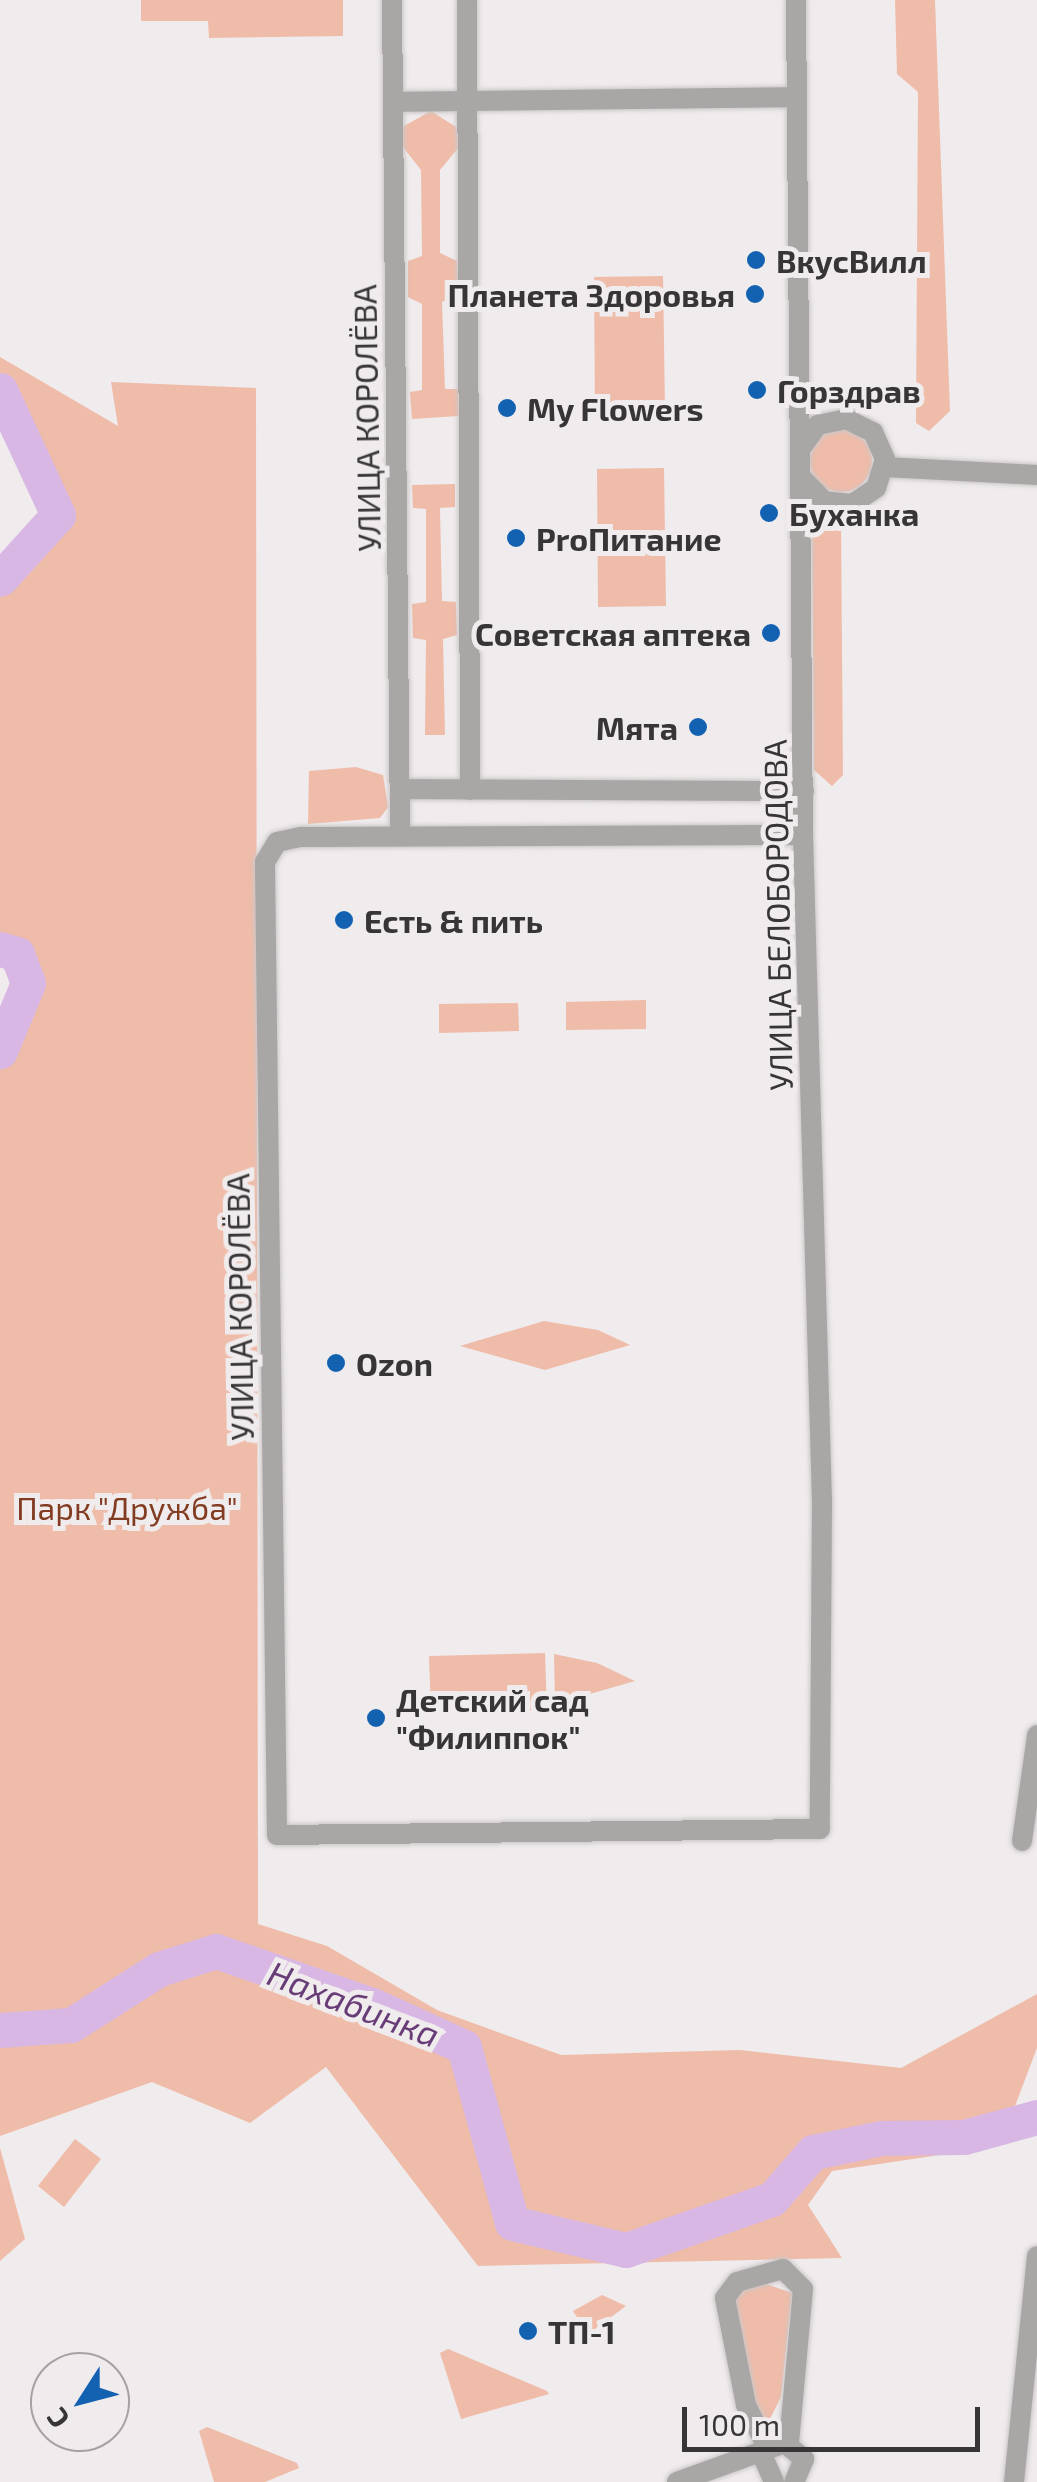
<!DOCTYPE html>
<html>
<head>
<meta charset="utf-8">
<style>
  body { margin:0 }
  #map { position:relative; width:1037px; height:2482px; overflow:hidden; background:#f0ebec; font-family:"Exo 2",sans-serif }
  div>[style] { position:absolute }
  .green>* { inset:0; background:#efbca9 }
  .round { border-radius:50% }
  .river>* { height:35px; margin:-17.5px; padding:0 17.5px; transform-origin:17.5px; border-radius:17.5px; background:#d8b7e5 }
  .roads { filter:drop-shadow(0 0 2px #cbc7c8) drop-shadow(0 0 2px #cbc7c8) }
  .minor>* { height:20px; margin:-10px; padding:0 10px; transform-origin:10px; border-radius:10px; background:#a9a6a6 }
  .dots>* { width:28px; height:28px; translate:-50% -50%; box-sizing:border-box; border:5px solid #f0ebec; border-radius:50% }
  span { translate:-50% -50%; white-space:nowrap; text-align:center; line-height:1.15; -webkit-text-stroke:10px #f0ebec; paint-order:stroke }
  .poi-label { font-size:32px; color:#373536; font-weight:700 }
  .left { translate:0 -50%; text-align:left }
  .right { translate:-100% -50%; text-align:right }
  .street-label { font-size:32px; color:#373536 }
  .park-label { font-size:32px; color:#823c21 }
  .water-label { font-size:35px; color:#683d77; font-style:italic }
  .north { position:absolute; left:30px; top:2352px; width:100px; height:100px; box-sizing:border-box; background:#f0ebec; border:2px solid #a6a2a3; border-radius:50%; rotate:234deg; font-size:28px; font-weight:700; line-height:40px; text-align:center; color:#373536 }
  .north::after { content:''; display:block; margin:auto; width:35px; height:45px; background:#1362b1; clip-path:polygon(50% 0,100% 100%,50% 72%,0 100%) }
  .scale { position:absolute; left:682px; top:2407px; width:298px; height:45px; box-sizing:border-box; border:5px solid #373536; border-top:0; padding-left:12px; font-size:30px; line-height:35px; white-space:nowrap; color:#373536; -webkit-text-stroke:8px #f0ebec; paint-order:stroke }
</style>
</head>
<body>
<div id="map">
  <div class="green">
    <i style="clip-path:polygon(141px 0,343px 0,343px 36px,209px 38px,208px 21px,141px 21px)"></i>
    <i style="clip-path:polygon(895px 0,935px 0,950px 411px,929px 431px,916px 423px,918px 92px,897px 74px)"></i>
    <i style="clip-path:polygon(431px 111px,456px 127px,459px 147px,440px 170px,440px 253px,457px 261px,458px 296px,442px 302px,445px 389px,458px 389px,459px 416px,412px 419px,410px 392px,422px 390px,422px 304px,408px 297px,408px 261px,422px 256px,421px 170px,399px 142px,404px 126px)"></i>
    <i style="clip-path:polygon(663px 276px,665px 411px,595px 412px,594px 277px)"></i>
    <i style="clip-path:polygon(0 357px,118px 426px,111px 382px,256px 388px,258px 1924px,327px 1946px,437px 2010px,561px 2055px,740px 2050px,901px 2068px,1037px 1994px,1037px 2048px,1000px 2146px,832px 2171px,808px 2205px,842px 2258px,478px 2266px,326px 2067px,250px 2123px,152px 2082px,0 2136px,0 1047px,20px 1025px,20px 948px,0 936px,0 591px,58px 522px,61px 499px,53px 477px,0 414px)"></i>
    <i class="round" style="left:810px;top:430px;width:62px;height:62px"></i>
    <i style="clip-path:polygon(664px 468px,666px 606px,598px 607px,597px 469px)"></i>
    <i style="clip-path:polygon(455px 484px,455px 507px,440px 508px,442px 601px,456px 602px,457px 635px,443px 639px,445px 735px,425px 735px,426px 640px,413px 638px,412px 604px,426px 602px,426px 509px,413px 508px,412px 485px)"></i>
    <i style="clip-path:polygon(812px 512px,841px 522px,843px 775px,832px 786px,814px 770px)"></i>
    <i style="clip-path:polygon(356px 767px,383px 775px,388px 807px,380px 818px,308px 824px,309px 771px)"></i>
    <i style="clip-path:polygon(646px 1000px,646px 1029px,566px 1030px,566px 1002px)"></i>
    <i style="clip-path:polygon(518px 1003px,519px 1031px,439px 1033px,439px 1004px)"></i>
    <i style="clip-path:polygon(544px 1321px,598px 1330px,630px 1345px,545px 1370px,460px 1346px)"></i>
    <i style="clip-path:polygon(545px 1653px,547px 1710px,431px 1713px,429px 1656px)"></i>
    <i style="clip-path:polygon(554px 1654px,597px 1663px,635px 1681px,555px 1704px)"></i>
    <i style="clip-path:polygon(75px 2139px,101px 2159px,64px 2207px,38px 2186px)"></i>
    <i style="clip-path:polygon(0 2148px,25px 2239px,0 2261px)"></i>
    <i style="clip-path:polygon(758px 2281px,792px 2293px,781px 2397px,766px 2427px,748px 2395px,730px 2303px,740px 2285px)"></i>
    <i style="clip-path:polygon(602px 2295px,626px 2306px,588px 2334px,573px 2311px)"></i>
    <i style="clip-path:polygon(448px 2349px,547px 2391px,549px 2394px,461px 2419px,440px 2353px)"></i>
    <i style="clip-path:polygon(207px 2427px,297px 2463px,299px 2468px,265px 2482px,214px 2482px,199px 2431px)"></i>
  </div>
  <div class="river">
    <i style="left:0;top:390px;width:138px;rotate:65.1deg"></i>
    <i style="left:58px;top:515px;width:86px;rotate:132.2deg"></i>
    <i style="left:0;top:949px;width:18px;rotate:16deg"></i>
    <i style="left:17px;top:954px;width:31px;rotate:69deg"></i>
    <i style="left:28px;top:983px;width:74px;rotate:112.4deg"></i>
    <i style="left:0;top:2030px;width:71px;rotate:-4deg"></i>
    <i style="left:71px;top:2025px;width:104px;rotate:-32.5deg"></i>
    <i style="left:159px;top:1969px;width:60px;rotate:-17.5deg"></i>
    <i style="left:216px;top:1951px;width:165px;rotate:19.1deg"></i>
    <i style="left:372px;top:2005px;width:101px;rotate:24.5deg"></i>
    <i style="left:464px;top:2047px;width:182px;rotate:74.7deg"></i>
    <i style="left:512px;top:2223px;width:117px;rotate:13.3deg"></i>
    <i style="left:626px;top:2250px;width:155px;rotate:-19.3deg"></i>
    <i style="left:772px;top:2199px;width:62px;rotate:-48.9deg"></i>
    <i style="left:813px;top:2152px;width:69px;rotate:-11.6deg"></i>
    <i style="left:881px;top:2138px;width:83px;rotate:-0.7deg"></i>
    <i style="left:964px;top:2137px;width:76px;rotate:-15.3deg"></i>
  </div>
  <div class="roads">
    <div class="minor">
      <i style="left:392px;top:0;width:834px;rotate:89.45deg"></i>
      <i style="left:467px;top:0;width:790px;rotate:89.78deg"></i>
      <i style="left:796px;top:0;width:835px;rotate:89.52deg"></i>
      <i style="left:803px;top:835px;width:667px;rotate:88.37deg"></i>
      <i style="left:822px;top:1502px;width:327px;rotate:90.4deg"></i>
      <i style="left:820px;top:1829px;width:543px;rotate:179.37deg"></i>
      <i style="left:277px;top:1835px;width:973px;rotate:-90.71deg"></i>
      <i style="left:265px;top:862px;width:23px;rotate:-59deg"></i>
      <i style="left:277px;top:842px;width:25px;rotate:-12deg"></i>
      <i style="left:301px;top:837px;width:502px;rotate:-0.23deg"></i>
      <i style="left:393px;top:102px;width:404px;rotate:-0.7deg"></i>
      <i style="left:801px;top:448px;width:29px;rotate:-54deg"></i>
      <i style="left:818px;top:425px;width:29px;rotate:-12deg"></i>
      <i style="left:846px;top:419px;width:30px;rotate:26deg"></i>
      <i style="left:873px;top:432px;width:30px;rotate:66deg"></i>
      <i style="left:885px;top:459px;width:30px;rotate:107deg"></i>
      <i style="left:876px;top:488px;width:29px;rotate:146deg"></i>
      <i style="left:852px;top:504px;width:28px;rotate:-174deg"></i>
      <i style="left:824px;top:501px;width:33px;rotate:-134deg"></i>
      <i style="left:885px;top:467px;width:152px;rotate:3deg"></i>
      <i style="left:400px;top:789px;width:404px;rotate:0.3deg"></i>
      <i style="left:1022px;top:1841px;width:107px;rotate:-81.9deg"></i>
      <i style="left:768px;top:2449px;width:49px;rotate:-116.6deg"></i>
      <i style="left:746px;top:2405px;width:109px;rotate:-101.1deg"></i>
      <i style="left:725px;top:2298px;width:20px;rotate:-53deg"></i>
      <i style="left:737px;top:2282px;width:48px;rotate:-15.8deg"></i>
      <i style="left:783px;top:2269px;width:28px;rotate:45deg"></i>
      <i style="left:803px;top:2289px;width:156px;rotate:95.2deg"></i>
      <i style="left:763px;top:2457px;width:27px;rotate:66deg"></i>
      <i style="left:677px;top:2482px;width:115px;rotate:-19.9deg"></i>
      <i style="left:785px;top:2443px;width:25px;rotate:40deg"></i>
      <i style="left:804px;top:2459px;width:25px;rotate:113deg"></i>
      <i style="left:1014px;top:2482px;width:227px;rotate:-84.2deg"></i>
    </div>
  </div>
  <div class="dots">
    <i style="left:756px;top:260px;background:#1362b1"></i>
    <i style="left:755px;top:294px;background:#1362b1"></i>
    <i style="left:757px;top:390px;background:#1362b1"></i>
    <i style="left:507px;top:408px;background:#1362b1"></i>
    <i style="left:769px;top:513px;background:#1362b1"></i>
    <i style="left:516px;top:538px;background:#1362b1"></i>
    <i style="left:771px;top:633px;background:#1362b1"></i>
    <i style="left:698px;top:727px;background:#1362b1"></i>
    <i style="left:344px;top:920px;background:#1362b1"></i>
    <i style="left:336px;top:1363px;background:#1362b1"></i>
    <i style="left:376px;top:1718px;background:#1362b1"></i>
    <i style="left:528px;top:2331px;background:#1362b1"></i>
  </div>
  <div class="poi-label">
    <span class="left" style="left:776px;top:260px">ВкусВилл</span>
    <span class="right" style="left:735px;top:294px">Планета Здоровья</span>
    <span class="left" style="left:777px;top:390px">Горздрав</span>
    <span class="left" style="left:527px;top:408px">My Flowers</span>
    <span class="left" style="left:789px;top:513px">Буханка</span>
    <span class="left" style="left:536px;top:538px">ProПитание</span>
    <span class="right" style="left:751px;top:633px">Советская аптека</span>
    <span class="right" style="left:678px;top:727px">Мята</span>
    <span class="left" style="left:364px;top:920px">Есть &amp; пить</span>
    <span class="left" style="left:356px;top:1363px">Ozon</span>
    <span class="left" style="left:396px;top:1718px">Детский сад<br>"Филиппок"</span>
    <span class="left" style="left:548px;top:2331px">ТП-1</span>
  </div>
  <div class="street-label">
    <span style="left:366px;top:418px;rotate:-91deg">УЛИЦА КОРОЛЁВА</span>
    <span style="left:777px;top:915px;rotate:-91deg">УЛИЦА БЕЛОБОРОДОВА</span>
    <span style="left:239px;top:1307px;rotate:-91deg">УЛИЦА КОРОЛЁВА</span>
  </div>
  <div class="park-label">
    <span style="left:127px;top:1507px">Парк "Дружба"</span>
  </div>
  <div class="water-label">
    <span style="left:354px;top:2003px;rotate:21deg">Нахабинка</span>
  </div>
  <div class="north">С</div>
  <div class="scale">100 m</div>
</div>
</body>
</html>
